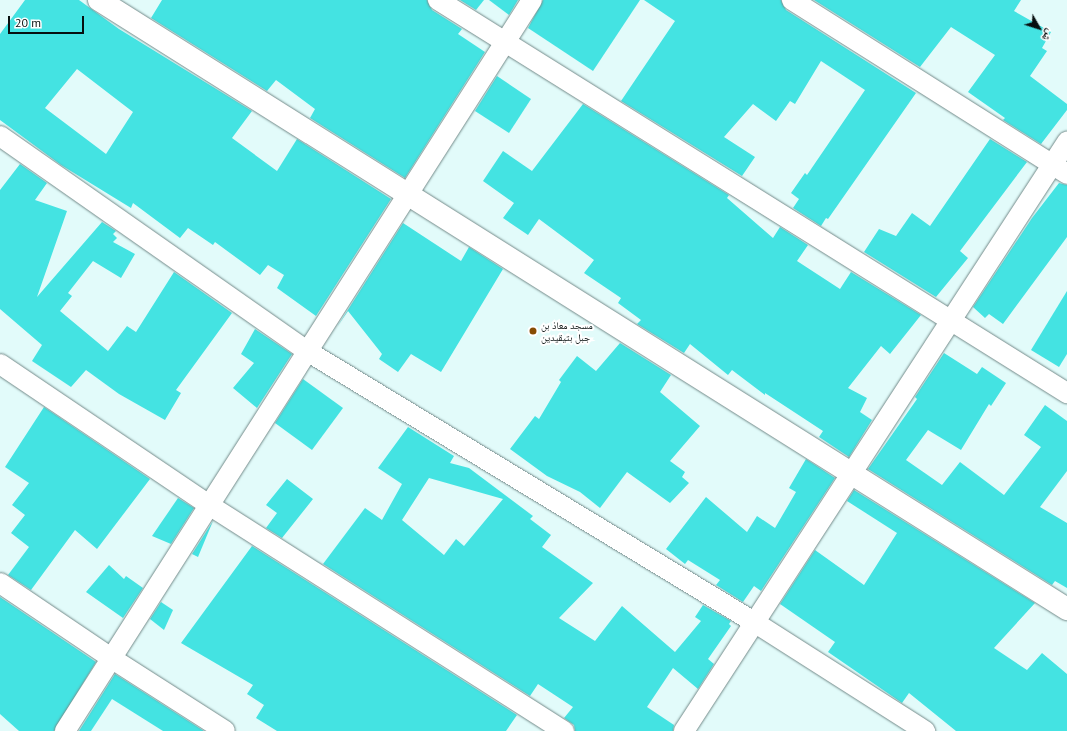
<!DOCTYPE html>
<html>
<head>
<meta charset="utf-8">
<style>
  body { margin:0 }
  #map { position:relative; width:1067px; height:731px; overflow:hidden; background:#e2fbfa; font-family:"PT Sans","Noto Naskh Arabic",sans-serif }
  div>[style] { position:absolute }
  .building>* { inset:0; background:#44e3e2 }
  .roads { filter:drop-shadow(0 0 1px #738a89) drop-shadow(0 0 1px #738a89) }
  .street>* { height:20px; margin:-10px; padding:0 10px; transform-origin:10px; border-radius:10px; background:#fff }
  .secondary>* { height:22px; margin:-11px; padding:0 11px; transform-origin:11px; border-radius:11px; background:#fff }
  .dots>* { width:11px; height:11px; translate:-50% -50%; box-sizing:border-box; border:2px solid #fff; border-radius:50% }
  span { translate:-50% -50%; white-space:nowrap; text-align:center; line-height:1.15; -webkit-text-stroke:4px #fff; paint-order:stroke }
  .poi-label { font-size:10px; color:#070f0f }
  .left { translate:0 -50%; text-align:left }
  .north { position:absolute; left:1019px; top:8px; width:40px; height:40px; -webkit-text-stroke:3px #fff; paint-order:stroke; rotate:129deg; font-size:11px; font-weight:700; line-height:16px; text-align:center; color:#070f0f }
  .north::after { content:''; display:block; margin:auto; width:14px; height:18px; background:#070f0f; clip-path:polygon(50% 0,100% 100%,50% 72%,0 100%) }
  .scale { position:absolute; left:8px; top:16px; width:76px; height:18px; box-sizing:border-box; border:2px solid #070f0f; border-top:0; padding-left:5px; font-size:12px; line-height:14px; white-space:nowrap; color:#070f0f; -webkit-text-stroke:3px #fff; paint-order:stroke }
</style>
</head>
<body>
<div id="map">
  <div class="building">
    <i style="clip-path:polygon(evenodd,25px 0,79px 0,119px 29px,252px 111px,232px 138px,277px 171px,297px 139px,391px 199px,316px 316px,277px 288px,284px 275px,268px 265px,260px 275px,215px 242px,213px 245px,188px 228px,180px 238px,133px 203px,131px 208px,61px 165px,0 120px,0 34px,25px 0,77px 69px,133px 112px,106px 154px,45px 108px,77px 69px)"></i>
    <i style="clip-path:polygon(162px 0,427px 0,432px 10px,462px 29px,458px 34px,485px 52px,405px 178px,310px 118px,315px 109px,276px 80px,267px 91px,151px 18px)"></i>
    <i style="clip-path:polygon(460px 0,484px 0,476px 10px)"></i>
    <i style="clip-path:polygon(489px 0,518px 0,509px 15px)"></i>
    <i style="clip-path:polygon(543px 0,640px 0,593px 71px,528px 28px)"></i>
    <i style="clip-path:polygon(644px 0,781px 0,786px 10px,916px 93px,828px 219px,826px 218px,821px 226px,793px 208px,799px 199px,791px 193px,805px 173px,807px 175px,865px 90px,821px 61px,795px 104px,790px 101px,776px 121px,753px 104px,724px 137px,755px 157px,742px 176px,621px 101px,675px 21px)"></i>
    <i style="clip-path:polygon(814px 0,1021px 0,1014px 11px,1051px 32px,1042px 48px,1047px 51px,1030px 76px,1067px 104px,1067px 110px,1041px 144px,1003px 120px,1005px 118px,968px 92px,995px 55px,951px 27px,920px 67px)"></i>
    <i style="clip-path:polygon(497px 76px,531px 99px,509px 133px,475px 111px)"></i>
    <i style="clip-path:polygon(583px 104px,729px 195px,727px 198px,773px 238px,780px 227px,808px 245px,797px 261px,840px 289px,851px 272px,921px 315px,890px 354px,881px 346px,848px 388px,867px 398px,860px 412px,872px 420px,849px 457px,819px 437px,823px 431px,765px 393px,765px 395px,732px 370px,728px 375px,690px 344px,684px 353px,637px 324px,641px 320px,618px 303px,621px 298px,584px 273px,594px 260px,539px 219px,528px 235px,503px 218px,514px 203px,483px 181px,503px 151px,532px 171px)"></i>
    <i style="clip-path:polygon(990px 139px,1027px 162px,960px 251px,968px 258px,936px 297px,864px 252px,879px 229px,896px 236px,912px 213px,930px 226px)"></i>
    <i style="clip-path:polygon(20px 164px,47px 183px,35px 200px,67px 211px,37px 297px,102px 222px,116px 231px,113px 234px,117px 238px,113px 242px,135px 254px,121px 278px,93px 261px,68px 293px,72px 296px,60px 311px,108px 351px,127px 326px,136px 332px,174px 272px,232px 313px,176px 390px,181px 393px,165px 420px,119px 394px,86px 370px,71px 387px,32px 361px,42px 345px,0 309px,0 190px)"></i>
    <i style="clip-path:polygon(1059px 183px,1067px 185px,1067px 237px,1003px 324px,989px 314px,985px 318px,973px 307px,1032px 218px)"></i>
    <i style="clip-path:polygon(403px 223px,461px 261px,469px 247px,503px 269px,441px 372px,411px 354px,398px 372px,379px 359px,382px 354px,348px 311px,337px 327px)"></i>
    <i style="clip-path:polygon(1067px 291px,1067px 354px,1059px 367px,1031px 350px)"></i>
    <i style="clip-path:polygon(255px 329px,292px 354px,257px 408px,233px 388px,254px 363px,241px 354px)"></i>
    <i style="clip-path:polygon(620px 343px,671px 375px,660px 392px,700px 426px,670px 461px,685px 472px,682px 477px,689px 483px,670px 503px,627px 472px,600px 508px,580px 492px,547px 476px,510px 449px,535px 416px,539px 419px,561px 382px,559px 380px,577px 356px,596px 371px)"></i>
    <i style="clip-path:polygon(944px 353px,977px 374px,982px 367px,1006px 383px,991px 406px,989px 404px,961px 450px,928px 430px,906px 460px,942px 485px,960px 462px,1004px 495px,1041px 447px,1024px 435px,1045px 405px,1067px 421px,1067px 471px,1040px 507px,1067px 523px,1067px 588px,1055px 581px,1052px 585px,868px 469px,917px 399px,915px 397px)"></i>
    <i style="clip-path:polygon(303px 379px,343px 408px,312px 450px,275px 423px)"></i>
    <i style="clip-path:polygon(44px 407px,150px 479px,97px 549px,75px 530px,31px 590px,8px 575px,29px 547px,11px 533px,25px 515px,12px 505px,29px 483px,5px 467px)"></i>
    <i style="clip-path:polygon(evenodd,408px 427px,454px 456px,450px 463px,469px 468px,533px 516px,530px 519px,551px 535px,542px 547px,593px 583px,559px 618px,595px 641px,622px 606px,675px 652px,701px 621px,695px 617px,703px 605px,731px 621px,729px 624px,731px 626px,708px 659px,714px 664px,698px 689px,673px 668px,647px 707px,674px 725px,673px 731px,575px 731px,574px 725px,564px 718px,573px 707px,538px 684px,530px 696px,323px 564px,365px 508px,382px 520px,402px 484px,378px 468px,408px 427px,429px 478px,503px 499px,464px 546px,456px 539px,444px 555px,402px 520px,429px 478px)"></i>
    <i style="clip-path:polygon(806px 459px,835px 478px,761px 591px,754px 586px,743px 602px,716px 585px,720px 580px,688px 560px,685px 564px,666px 549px,706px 497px,747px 532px,757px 516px,775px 528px,796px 492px,789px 488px)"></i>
    <i style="clip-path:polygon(287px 479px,313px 499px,282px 538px,266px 528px,277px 513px,266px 505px)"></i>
    <i style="clip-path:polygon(854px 490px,1035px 603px,994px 648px,1027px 670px,1042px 653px,1067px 674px,1067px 731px,956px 731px,909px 693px,902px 703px,828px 652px,835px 642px,780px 604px,815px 550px,864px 585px,897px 533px,847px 501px)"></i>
    <i style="clip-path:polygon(178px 498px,194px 508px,171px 544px,152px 536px)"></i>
    <i style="clip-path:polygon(213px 521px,198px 557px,192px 554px)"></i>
    <i style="clip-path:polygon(252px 546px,517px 715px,506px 731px,277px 731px,256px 718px,264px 705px,247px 694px,253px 685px,181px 643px)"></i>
    <i style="clip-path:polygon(109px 565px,124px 579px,126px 576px,143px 588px,123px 618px,86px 592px)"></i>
    <i style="clip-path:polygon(0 597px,96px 662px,54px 731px,19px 731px,0 714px)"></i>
    <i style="clip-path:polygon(161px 602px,173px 610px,164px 630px,150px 619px)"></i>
    <i style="clip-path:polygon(115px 674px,204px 731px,163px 731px,112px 699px,91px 731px,79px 731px)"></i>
  </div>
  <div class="roads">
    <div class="street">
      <i style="left:438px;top:0;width:742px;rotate:32deg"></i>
      <i style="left:792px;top:0;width:325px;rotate:32.3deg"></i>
      <i style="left:0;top:136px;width:375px;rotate:35deg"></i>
      <i style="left:307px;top:351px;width:523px;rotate:31.23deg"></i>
      <i style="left:754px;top:622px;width:203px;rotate:32.5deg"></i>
      <i style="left:0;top:364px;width:252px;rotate:34deg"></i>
      <i style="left:209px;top:505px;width:421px;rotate:32.5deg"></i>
      <i style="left:0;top:583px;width:134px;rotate:34deg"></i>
      <i style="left:111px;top:658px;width:135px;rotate:32.6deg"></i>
      <i style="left:65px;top:731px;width:867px;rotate:-57.43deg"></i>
      <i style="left:684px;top:731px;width:703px;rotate:-56.97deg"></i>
    </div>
    <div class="secondary">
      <i style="left:99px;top:0;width:1144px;rotate:32.18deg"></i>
    </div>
  </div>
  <div class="dots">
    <i style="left:533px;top:331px;background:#864c03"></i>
  </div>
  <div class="poi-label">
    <span class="left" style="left:541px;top:331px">مسجد معاذ بن<br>جبل بتيقيدين</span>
  </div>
  <div class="north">ش</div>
  <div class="scale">20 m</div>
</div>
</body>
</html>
